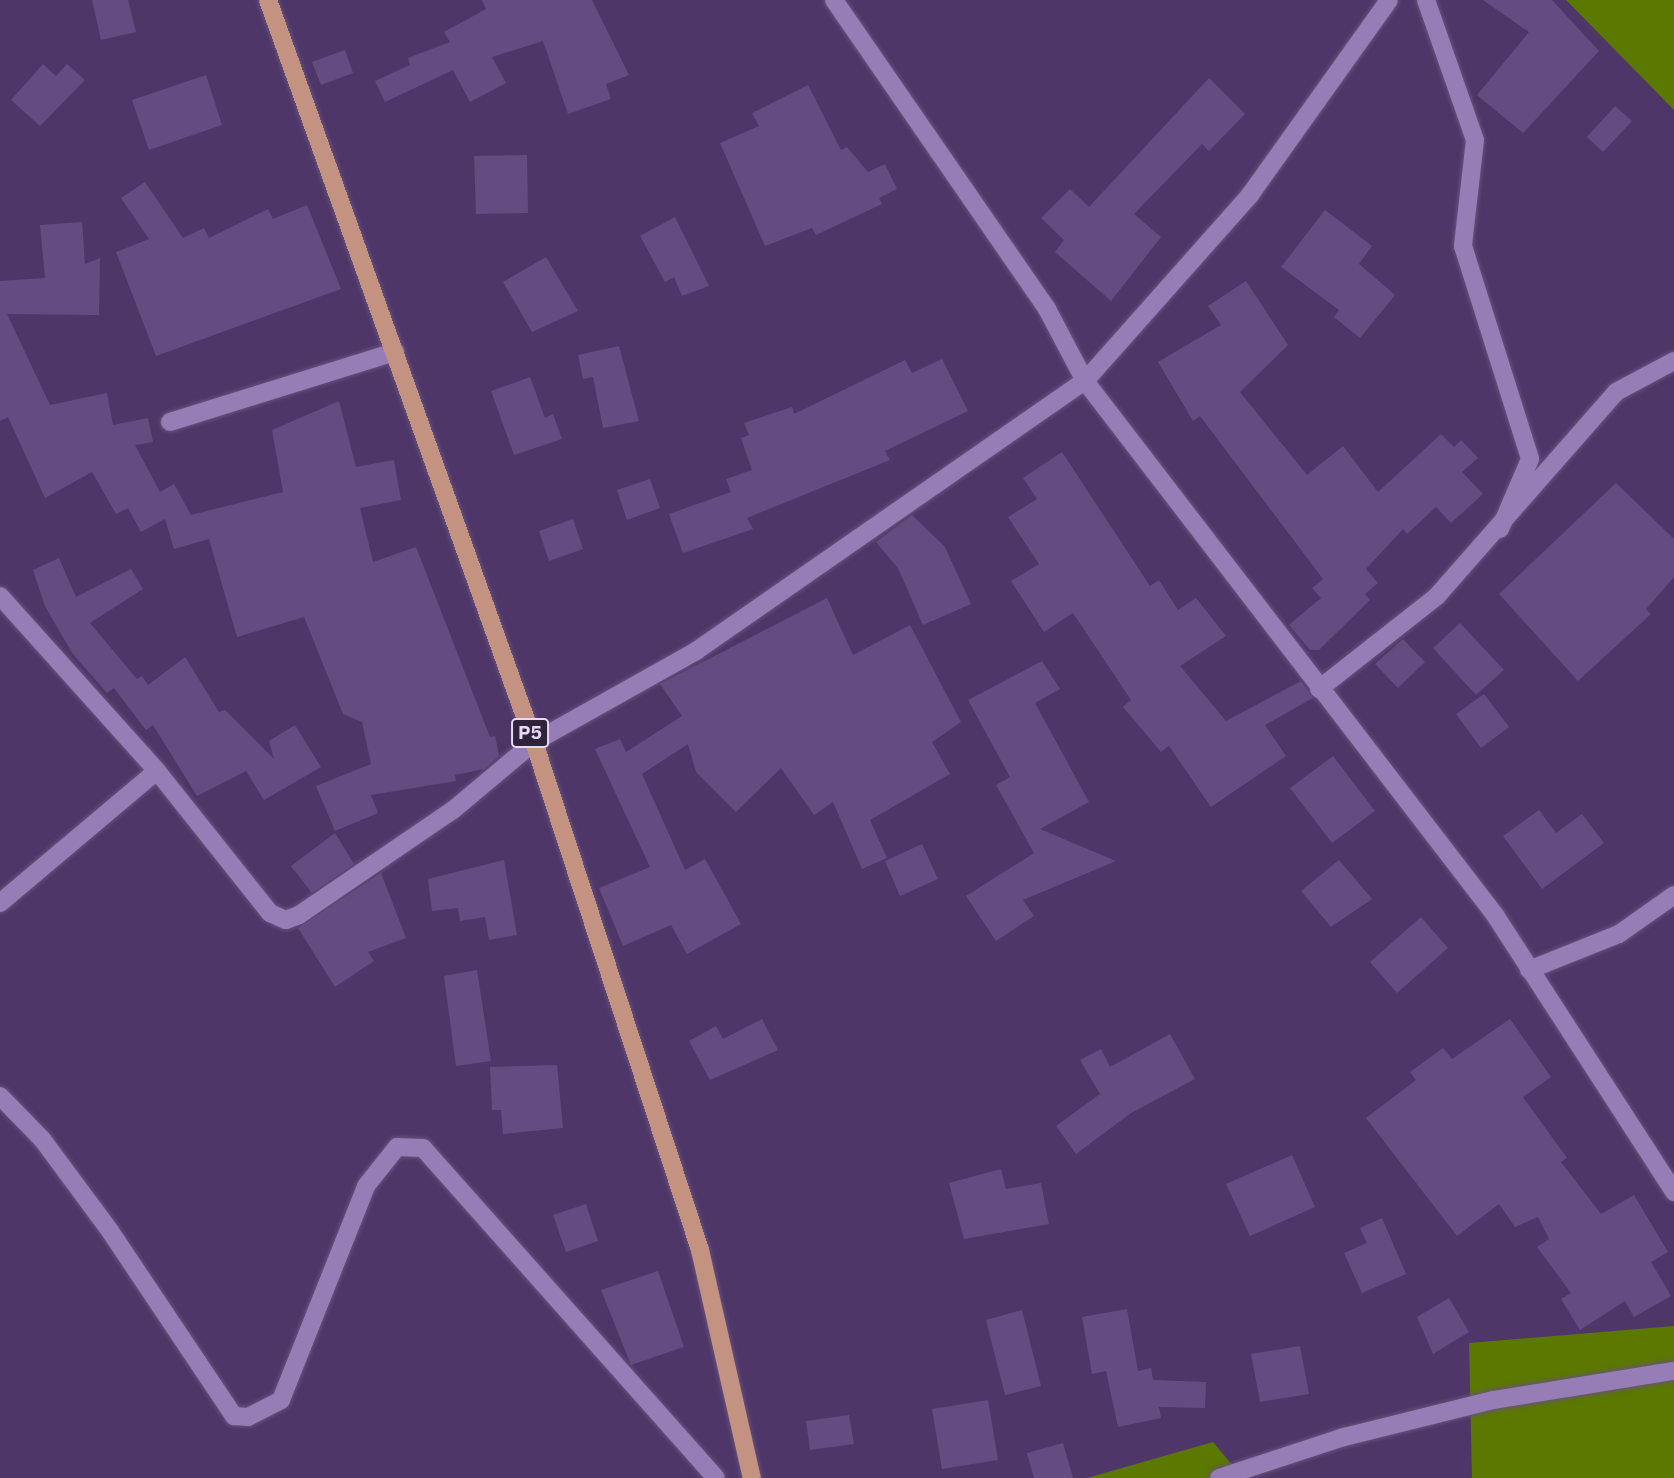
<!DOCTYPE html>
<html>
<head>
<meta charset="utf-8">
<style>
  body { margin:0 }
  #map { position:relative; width:1674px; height:1478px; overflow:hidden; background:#4e3668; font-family:"IBM Plex Sans",sans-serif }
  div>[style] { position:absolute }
  .green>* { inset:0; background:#5b7900 }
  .building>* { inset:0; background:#654c80 }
  .roads { filter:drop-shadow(0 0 2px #66517c) drop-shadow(0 0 2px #66517c) }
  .minor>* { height:18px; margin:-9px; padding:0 9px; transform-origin:9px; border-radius:9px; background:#967db5 }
  .tertiary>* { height:18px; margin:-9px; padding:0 9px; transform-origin:9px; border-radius:9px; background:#967db5 }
  .primary>* { height:18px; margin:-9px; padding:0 9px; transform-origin:9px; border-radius:9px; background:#c49280 }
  span { translate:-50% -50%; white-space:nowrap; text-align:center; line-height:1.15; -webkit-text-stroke:7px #2f243b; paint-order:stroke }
  .shield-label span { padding:2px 5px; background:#2f243b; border:2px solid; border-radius:5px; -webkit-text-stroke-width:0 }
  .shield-label { font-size:19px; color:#e6d9f7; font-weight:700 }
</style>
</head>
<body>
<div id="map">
  <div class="green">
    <i style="clip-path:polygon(1566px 0,1674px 0,1674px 110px)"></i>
    <i style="clip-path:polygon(1674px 1326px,1674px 1478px,1472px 1478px,1469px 1343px)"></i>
    <i style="clip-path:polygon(1213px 1442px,1243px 1478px,1087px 1478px)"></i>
  </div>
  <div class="building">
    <i style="clip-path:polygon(92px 0,128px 0,136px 32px,101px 40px)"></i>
    <i style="clip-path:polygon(482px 0,592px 0,629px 75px,606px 84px,611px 99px,568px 114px,543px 41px,492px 57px,506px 83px,470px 102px,453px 70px,385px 102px,375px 81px,410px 65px,408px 58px,450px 42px,444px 32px,486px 9px)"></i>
    <i style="clip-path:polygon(1483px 0,1552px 0,1599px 51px,1523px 133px,1477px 95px,1529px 32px)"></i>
    <i style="clip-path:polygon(345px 50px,353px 73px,321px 85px,312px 62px)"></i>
    <i style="clip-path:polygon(43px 64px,56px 76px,67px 64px,85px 80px,40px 126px,11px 100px)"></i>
    <i style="clip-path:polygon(206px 75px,222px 125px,149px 150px,132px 100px)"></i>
    <i style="clip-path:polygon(1209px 78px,1245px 114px,1209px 151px,1202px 144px,1134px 214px,1161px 237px,1111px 301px,1055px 252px,1064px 240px,1041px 218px,1070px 189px,1089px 207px)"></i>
    <i style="clip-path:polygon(808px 85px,841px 150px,847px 147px,868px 172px,885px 164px,897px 189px,879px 198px,882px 204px,816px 235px,812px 228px,765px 246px,720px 143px,759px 126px,752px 113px)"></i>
    <i style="clip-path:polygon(1615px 106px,1632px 121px,1603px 152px,1587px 137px)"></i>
    <i style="clip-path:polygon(527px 155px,528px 213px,476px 214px,474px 156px)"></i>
    <i style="clip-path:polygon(145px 182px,183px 238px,204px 228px,209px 238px,268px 209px,273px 219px,307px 205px,341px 289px,156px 356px,116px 252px,149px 239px,121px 198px)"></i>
    <i style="clip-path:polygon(1325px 210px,1372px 246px,1359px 264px,1395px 295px,1360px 338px,1334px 317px,1339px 310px,1281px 267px)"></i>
    <i style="clip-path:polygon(675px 217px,709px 286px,682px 296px,674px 277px,665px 282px,640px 236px)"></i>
    <i style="clip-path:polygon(82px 222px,85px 264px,100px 258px,99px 315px,7px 314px,50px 405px,107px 393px,113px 425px,148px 418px,153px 442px,135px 445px,160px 492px,174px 484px,191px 515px,283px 492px,272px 430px,339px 401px,356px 467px,394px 460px,401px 500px,360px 508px,373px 562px,416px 547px,490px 737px,495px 736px,499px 756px,484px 769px,455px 775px,456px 781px,371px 795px,378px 813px,335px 831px,316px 786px,371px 764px,362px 722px,343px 714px,304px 617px,237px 637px,209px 539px,174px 549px,165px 519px,141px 532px,128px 508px,116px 514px,92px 472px,45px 498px,8px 417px,0 421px,0 281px,45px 278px,40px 225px)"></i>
    <i style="clip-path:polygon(546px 257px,578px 311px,532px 332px,503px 282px)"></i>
    <i style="clip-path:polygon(1246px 281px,1288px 345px,1240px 392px,1307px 475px,1343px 446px,1378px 492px,1441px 434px,1454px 447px,1461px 440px,1478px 458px,1462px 472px,1483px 494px,1451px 523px,1436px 507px,1407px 534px,1403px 529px,1366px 569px,1378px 583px,1365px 594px,1370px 600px,1319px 650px,1310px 650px,1289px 625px,1321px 598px,1312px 588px,1323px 579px,1200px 416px,1193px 421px,1158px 362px,1221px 325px,1208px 306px)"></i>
    <i style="clip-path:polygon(619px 346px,639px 421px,603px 428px,593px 377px,583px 379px,578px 355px)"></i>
    <i style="clip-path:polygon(942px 359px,968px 411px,885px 451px,890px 460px,747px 518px,753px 529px,683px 553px,669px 514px,731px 492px,726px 479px,752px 470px,741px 438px,749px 435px,744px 423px,792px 407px,794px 414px,905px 360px,912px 373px)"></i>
    <i style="clip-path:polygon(530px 377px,545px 418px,553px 414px,562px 439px,514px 455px,491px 391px)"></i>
    <i style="clip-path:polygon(1062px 452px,1150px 586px,1159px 580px,1178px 610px,1196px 598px,1226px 636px,1180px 666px,1226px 721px,1301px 681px,1313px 698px,1265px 725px,1286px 756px,1211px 807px,1169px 746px,1161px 752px,1123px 707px,1131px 700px,1073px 613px,1044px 632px,1011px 581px,1039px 564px,1008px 517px,1037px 499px,1023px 478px)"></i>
    <i style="clip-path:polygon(650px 479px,660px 508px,627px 520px,617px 490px)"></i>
    <i style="clip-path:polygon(1616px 483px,1674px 539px,1674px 577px,1646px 609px,1651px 614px,1578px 681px,1499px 594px)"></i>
    <i style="clip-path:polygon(912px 515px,945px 547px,971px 604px,923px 625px,898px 568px,876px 542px)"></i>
    <i style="clip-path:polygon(573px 519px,583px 549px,549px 561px,539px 531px)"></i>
    <i style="clip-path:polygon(59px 558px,76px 597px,131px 569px,143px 589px,90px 623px,137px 679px,142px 676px,148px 685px,185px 657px,219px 712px,225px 710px,274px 759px,269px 741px,295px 725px,321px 767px,264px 800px,246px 771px,197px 796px,153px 725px,146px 730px,114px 688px,107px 693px,72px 653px,45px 606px,33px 570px)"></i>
    <i style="clip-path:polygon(827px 598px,853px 655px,910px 625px,961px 722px,932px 742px,950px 774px,870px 820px,887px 858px,862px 869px,833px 802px,814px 815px,781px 768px,736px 812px,696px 772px,688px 744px,642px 774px,685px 870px,705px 859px,741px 924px,687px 954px,671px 925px,623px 946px,599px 888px,650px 867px,595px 749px,620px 739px,626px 752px,682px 716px,660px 684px)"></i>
    <i style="clip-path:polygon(1460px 623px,1504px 670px,1476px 695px,1433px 648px)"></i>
    <i style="clip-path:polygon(1403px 639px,1425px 662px,1398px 688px,1375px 664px)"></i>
    <i style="clip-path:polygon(1042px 661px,1060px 689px,1035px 703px,1089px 802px,1040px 829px,1116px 861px,1023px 900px,1034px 916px,996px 941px,966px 896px,1034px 853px,996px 785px,1010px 777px,968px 700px)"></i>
    <i style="clip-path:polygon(1484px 694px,1509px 727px,1481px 748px,1456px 714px)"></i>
    <i style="clip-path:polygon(1333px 756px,1375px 811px,1332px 843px,1290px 788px)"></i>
    <i style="clip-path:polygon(1539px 810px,1556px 833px,1582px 814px,1604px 843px,1542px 889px,1503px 836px)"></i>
    <i style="clip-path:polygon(335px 833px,354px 864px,312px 893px,291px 866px)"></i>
    <i style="clip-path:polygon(922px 844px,938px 879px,900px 896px,885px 861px)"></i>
    <i style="clip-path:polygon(504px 860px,517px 935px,489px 940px,485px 917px,460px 921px,458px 908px,432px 911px,428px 879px)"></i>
    <i style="clip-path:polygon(1339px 860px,1372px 899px,1331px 927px,1301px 891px)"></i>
    <i style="clip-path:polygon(381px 873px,406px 938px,368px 952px,374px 961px,335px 987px,298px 928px)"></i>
    <i style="clip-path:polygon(1421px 917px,1448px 948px,1397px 993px,1370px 962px)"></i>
    <i style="clip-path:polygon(477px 970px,491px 1061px,456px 1066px,444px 976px)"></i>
    <i style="clip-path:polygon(762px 1019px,778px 1050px,710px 1080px,689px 1041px,716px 1026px,723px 1039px)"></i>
    <i style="clip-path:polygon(1510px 1019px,1551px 1077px,1523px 1097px,1567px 1158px,1561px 1162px,1601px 1214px,1634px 1195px,1668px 1252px,1651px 1262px,1671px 1296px,1634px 1317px,1625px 1301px,1580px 1330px,1561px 1299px,1571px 1293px,1537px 1247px,1549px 1239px,1538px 1217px,1515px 1227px,1499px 1204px,1457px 1236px,1366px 1118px,1416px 1080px,1410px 1072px,1443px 1048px,1452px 1059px)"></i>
    <i style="clip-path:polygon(1170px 1034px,1195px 1079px,1131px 1113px,1076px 1154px,1056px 1126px,1100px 1094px,1080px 1060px,1101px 1049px,1110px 1067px)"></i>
    <i style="clip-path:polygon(557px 1065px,563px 1128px,503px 1134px,501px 1110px,492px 1110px,490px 1067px)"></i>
    <i style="clip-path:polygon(1292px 1155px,1315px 1207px,1250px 1236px,1226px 1184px)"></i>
    <i style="clip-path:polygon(1001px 1169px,1006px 1189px,1041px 1183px,1049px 1224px,964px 1239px,949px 1183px)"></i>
    <i style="clip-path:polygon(586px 1204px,598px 1241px,566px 1252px,553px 1215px)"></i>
    <i style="clip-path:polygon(1382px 1218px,1406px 1274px,1362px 1293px,1344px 1253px,1367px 1243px,1360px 1228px)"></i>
    <i style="clip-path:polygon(658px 1271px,684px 1347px,631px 1365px,601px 1290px)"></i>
    <i style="clip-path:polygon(1449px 1298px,1469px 1332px,1433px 1354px,1417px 1317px)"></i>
    <i style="clip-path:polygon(1127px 1309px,1138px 1371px,1151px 1368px,1153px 1380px,1206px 1382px,1205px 1408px,1159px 1407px,1161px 1418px,1118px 1427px,1106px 1371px,1092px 1374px,1082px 1317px)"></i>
    <i style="clip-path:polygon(1022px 1310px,1041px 1386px,1005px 1395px,986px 1320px)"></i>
    <i style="clip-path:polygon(1300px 1346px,1309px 1394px,1260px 1402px,1251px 1354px)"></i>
    <i style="clip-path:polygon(988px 1400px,998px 1460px,942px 1469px,932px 1409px)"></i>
    <i style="clip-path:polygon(849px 1415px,854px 1444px,810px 1450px,806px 1421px)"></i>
    <i style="clip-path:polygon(1063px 1443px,1073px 1478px,1034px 1478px,1027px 1453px)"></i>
  </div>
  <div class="roads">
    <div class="minor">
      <i style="left:834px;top:0;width:375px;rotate:55.4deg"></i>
      <i style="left:1047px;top:309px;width:81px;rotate:62.2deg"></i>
      <i style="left:1085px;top:381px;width:673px;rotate:52.48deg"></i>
      <i style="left:1495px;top:915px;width:330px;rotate:57.1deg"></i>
      <i style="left:1426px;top:0;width:148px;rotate:70.7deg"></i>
      <i style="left:1475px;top:140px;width:107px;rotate:96.5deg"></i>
      <i style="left:1463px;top:246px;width:223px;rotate:72.5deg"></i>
      <i style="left:1530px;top:459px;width:76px;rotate:113.2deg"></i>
      <i style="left:170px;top:422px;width:236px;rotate:-17.3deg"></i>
      <i style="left:0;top:596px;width:235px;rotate:48.1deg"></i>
      <i style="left:157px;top:771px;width:181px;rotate:51.5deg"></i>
      <i style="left:270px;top:913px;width:17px;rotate:24deg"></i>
      <i style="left:286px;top:920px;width:14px;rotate:-21deg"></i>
      <i style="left:299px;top:915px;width:186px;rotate:-34.3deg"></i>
      <i style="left:453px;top:810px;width:106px;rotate:-40deg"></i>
      <i style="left:534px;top:742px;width:186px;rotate:-29.3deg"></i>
      <i style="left:696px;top:651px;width:474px;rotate:-34.8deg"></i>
      <i style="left:1085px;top:381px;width:249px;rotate:-48.4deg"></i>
      <i style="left:1250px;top:195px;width:239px;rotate:-54.5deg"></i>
      <i style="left:1319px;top:689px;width:150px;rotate:-38.2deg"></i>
      <i style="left:1437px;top:596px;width:271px;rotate:-48.7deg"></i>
      <i style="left:1616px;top:392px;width:66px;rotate:-28.1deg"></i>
      <i style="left:0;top:903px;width:205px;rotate:-40.1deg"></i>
      <i style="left:1529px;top:970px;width:97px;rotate:-21.8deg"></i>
      <i style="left:1619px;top:934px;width:67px;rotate:-35.3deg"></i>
      <i style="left:0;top:1096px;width:60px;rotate:45.7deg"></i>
      <i style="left:42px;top:1139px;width:114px;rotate:53.5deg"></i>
      <i style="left:110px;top:1231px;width:223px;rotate:56.2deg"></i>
      <i style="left:234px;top:1416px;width:14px;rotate:4deg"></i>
      <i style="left:248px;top:1417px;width:37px;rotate:-27deg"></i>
      <i style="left:281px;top:1400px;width:230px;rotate:-68.3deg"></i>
      <i style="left:366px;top:1186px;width:50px;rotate:-51.5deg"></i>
      <i style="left:397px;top:1147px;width:26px;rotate:2deg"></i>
      <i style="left:423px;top:1148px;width:441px;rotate:48.4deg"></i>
    </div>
    <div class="tertiary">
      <i style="left:1219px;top:1478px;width:132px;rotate:-18.2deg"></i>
      <i style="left:1344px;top:1437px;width:154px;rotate:-13.9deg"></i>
      <i style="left:1494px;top:1400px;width:182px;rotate:-9.2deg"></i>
    </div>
    <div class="primary">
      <i style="left:268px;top:0;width:788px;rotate:70.28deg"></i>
      <i style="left:534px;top:742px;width:534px;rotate:71.9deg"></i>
      <i style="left:700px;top:1250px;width:234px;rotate:77.2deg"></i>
    </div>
  </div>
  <div class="shield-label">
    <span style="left:530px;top:733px">P5</span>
  </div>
</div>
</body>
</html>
